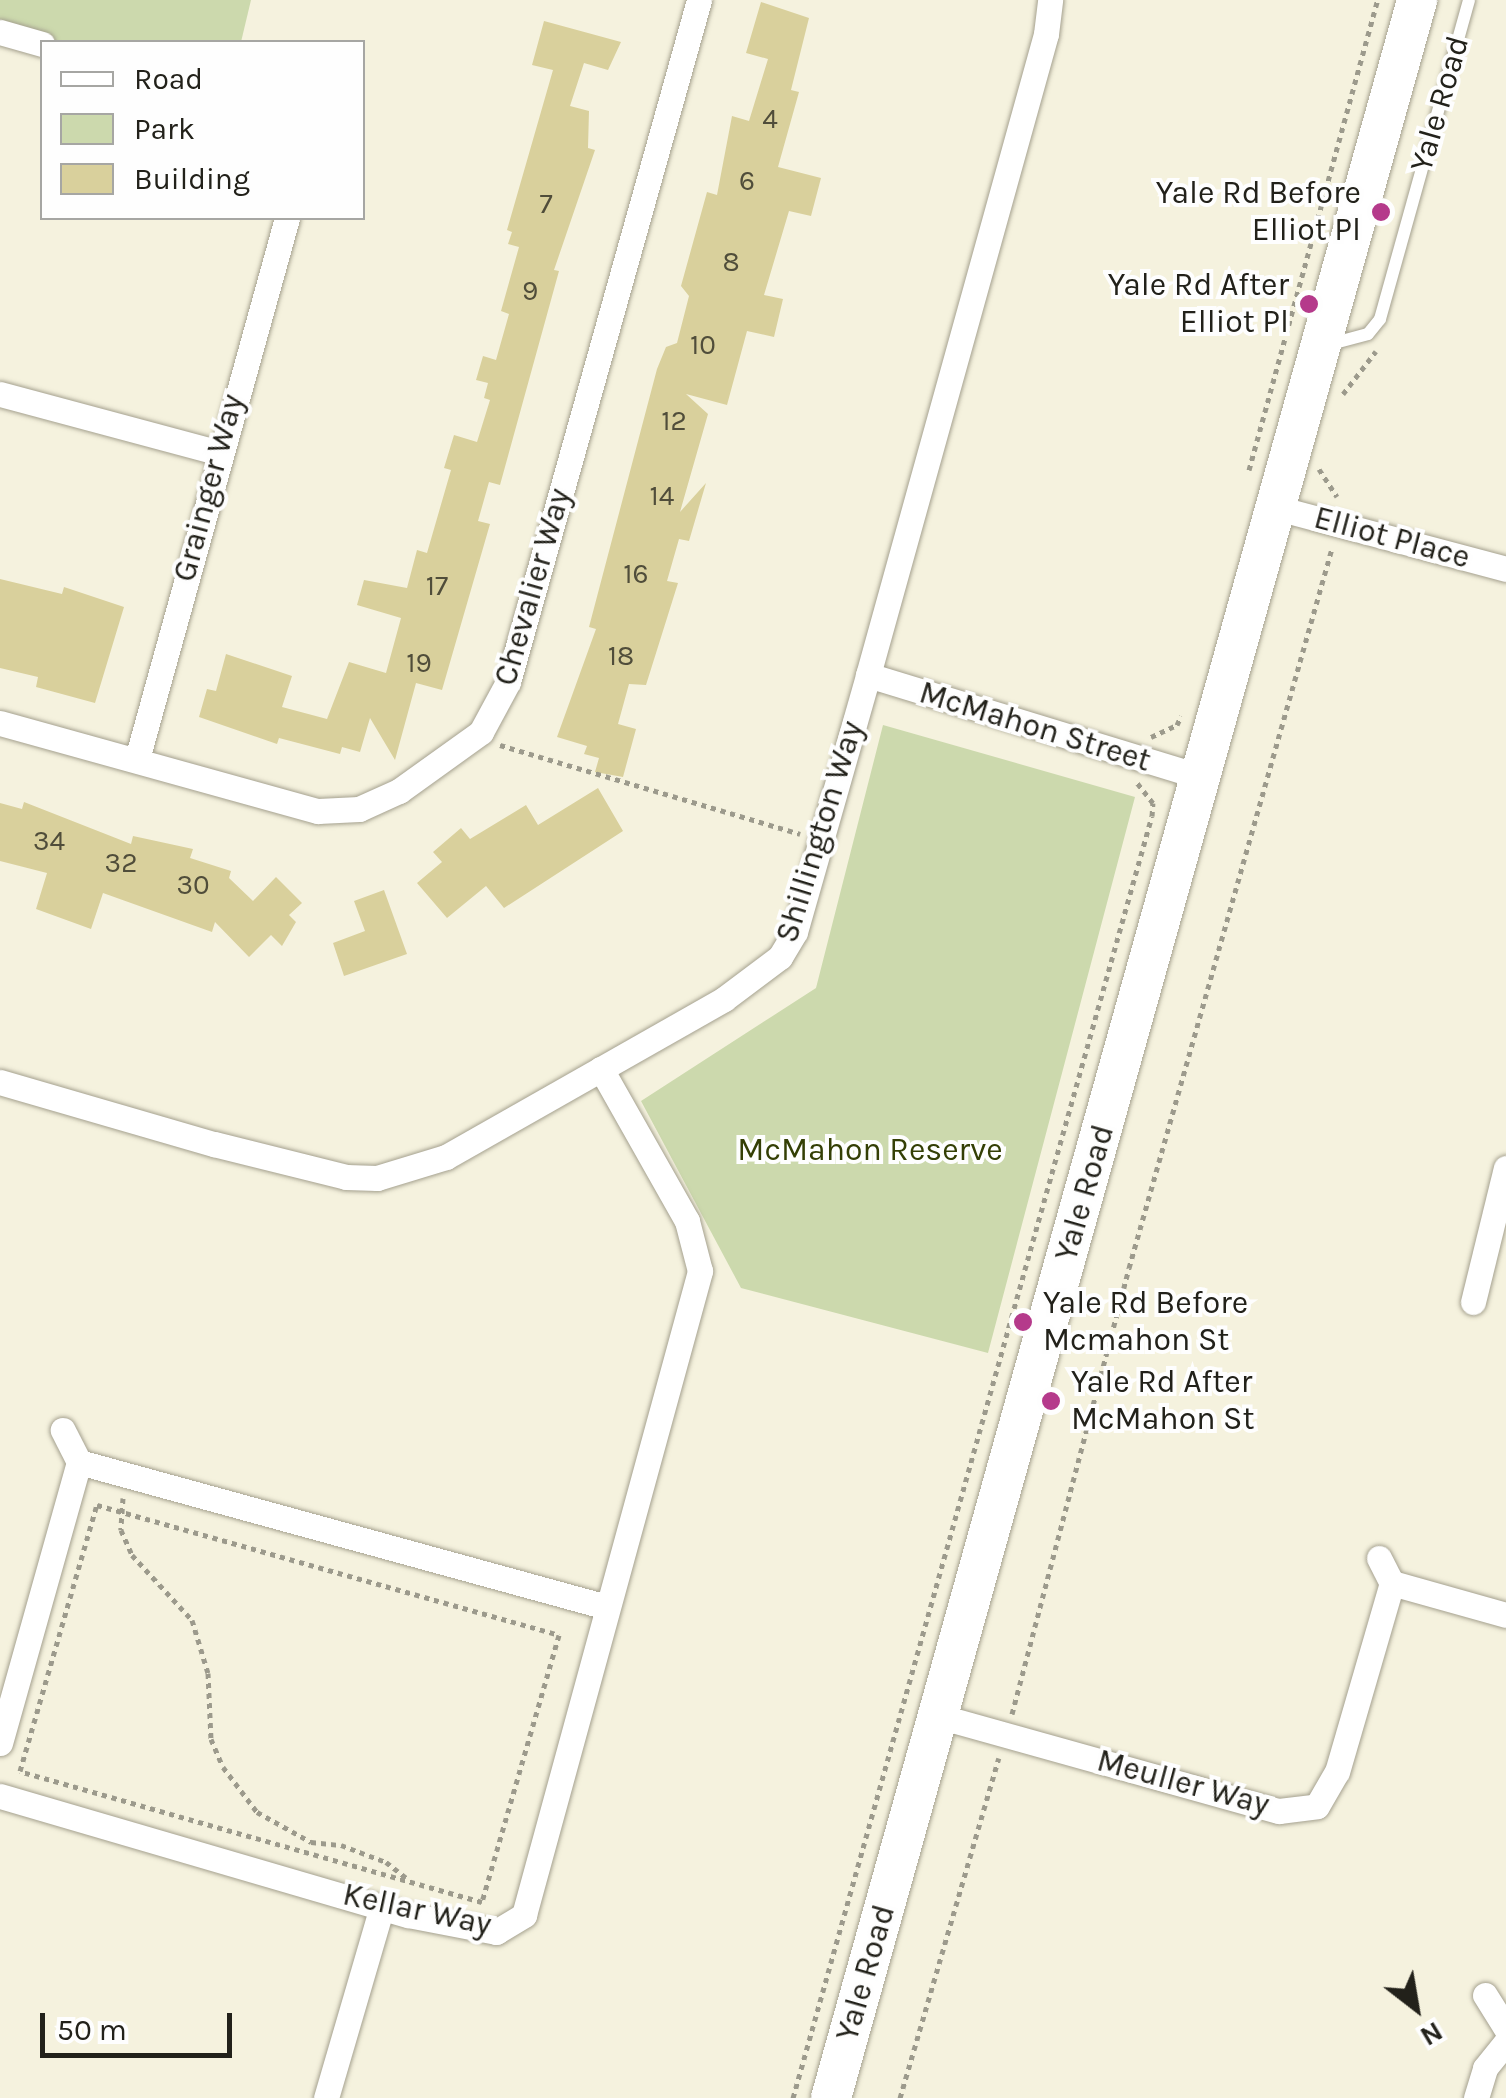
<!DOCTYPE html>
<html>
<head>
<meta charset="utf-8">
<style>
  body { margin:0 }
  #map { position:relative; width:1506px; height:2098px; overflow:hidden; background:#f5f2de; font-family:Karla,sans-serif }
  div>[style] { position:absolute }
  .green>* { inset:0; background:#ccd9ad }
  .building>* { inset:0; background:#d9d09c }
  .path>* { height:5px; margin-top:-2.5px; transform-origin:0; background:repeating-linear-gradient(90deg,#9c9a8c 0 5px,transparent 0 10px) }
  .roads { filter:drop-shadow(0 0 2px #a5a18f) drop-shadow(0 0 2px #a5a18f) }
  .lane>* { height:12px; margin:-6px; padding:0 6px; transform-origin:6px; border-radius:6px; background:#fff }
  .street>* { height:25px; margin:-12.5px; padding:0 12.5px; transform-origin:12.5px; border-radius:12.5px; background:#fff }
  .primary>* { height:40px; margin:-20px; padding:0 20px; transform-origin:20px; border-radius:20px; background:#fff }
  .dots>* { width:28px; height:28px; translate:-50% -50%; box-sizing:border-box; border:5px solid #fefefe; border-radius:50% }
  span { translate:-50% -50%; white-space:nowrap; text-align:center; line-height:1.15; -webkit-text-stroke:8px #fefefe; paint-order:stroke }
  .number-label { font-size:28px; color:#504d3a }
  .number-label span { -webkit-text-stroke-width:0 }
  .street-label { font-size:32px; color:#22211a }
  .poi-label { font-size:32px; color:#22211a }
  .right { translate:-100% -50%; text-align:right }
  .left { translate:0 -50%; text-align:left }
  .park-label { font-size:32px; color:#343f05 }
  .legend { position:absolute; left:40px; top:40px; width:325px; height:180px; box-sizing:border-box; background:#fefefe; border:2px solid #a6a6a3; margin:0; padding:12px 18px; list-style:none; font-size:30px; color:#22211a }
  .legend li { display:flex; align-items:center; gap:20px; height:50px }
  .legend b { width:50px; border:2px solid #a6a6a3 }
  .north { position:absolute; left:1366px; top:1958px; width:100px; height:100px; -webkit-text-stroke:8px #fefefe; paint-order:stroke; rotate:149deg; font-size:28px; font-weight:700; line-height:40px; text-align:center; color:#22211a }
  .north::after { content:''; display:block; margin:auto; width:35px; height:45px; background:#22211a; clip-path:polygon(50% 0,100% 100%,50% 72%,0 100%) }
  .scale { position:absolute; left:40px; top:2013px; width:192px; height:45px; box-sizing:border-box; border:5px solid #22211a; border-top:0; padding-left:12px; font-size:30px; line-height:35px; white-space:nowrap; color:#22211a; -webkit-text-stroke:8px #fefefe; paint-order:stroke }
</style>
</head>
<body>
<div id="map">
  <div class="green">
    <i style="clip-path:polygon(0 0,251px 0,241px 42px,42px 42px,0 32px)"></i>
    <i style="clip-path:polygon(883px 725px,1135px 797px,988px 1353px,741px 1288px,641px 1101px,816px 988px)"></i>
  </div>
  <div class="building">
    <i style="clip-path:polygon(761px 2px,809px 18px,791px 90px,799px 92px,778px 167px,821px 178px,811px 216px,789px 211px,764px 295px,783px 299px,774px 337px,747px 331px,727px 405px,686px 394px,708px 414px,680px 512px,706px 483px,689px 541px,679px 539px,667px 581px,678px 583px,646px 685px,629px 684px,618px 724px,636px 729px,623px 777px,595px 772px,599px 758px,584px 754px,587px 746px,557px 737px,596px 629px,589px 627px,657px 369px,666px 347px,677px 343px,689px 296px,681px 286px,707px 192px,717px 195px,732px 116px,749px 121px,768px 59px,746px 53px)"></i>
    <i style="clip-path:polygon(544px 21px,621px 42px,608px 70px,584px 63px,570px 106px,589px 111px,588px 148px,595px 150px,554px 270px,559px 271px,500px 485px,489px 482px,478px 521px,490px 524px,442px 690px,416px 683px,395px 760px,370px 718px,360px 752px,342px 747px,340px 754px,279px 738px,277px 744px,199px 717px,207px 689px,216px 691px,226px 654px,292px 676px,282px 707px,327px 719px,349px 662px,386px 673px,401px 618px,357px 605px,364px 580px,407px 588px,417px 550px,427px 553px,451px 470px,444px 468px,454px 435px,477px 442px,490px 400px,484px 398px,488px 383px,476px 380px,483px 356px,496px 360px,509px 314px,501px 311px,519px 247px,508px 244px,512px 232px,507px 230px,553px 70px,532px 65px)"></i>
    <i style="clip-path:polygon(0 579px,62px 594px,64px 587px,124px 607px,95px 703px,36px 687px,38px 677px,0 668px)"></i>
    <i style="clip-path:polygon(598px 788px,623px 831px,504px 908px,486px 886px,447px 918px,417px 883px,442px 862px,433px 852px,461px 828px,470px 839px,526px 805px,538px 825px)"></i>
    <i style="clip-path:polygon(24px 802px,131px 844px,133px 836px,193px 849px,190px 858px,231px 871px,229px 878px,253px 901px,276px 877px,302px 903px,289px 915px,296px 922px,282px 946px,271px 935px,249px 957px,215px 922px,212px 932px,103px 893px,91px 929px,36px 909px,47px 873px,0 861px,0 803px,22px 809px)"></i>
    <i style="clip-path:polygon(384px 890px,407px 954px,344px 976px,333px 943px,365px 931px,354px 901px)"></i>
  </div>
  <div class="path">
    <i style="left:1343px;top:394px;width:54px;rotate:-52.5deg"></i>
    <i style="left:1319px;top:469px;width:33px;rotate:57deg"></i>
    <i style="left:1249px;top:470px;width:487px;rotate:-74.7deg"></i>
    <i style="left:1151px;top:737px;width:29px;rotate:-25deg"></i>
    <i style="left:1177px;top:725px;width:10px;rotate:-66deg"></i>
    <i style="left:500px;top:745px;width:313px;rotate:16.5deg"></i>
    <i style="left:123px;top:1498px;width:32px;rotate:94deg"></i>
    <i style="left:121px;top:1530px;width:27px;rotate:66deg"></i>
    <i style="left:132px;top:1555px;width:88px;rotate:47.3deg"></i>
    <i style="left:192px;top:1620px;width:55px;rotate:73.2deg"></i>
    <i style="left:208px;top:1673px;width:66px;rotate:87.4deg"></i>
    <i style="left:211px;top:1739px;width:30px;rotate:67deg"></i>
    <i style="left:223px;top:1767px;width:56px;rotate:52.9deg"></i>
    <i style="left:257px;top:1812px;width:62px;rotate:29.1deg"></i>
    <i style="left:311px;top:1842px;width:30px;rotate:6deg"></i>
    <i style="left:341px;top:1845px;width:48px;rotate:20.7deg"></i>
    <i style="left:386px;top:1862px;width:29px;rotate:38deg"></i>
    <i style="left:97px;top:1505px;width:480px;rotate:15.7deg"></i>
    <i style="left:559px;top:1635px;width:278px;rotate:106.1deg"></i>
    <i style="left:482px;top:1902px;width:480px;rotate:-164.2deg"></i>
    <i style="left:20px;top:1771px;width:277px;rotate:-73.9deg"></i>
    <i style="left:1012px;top:1714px;width:461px;rotate:-75.3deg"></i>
    <i style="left:1129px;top:1268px;width:748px;rotate:-74.25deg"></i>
    <i style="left:793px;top:2098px;width:1331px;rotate:-74.36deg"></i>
    <i style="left:1152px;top:816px;width:13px;rotate:-86deg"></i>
    <i style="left:1153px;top:803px;width:28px;rotate:-128deg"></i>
    <i style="left:900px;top:2098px;width:354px;rotate:-73.8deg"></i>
  </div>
  <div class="roads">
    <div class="lane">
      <i style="left:1327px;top:345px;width:42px;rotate:-15deg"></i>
      <i style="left:1368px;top:334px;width:19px;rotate:-51deg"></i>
      <i style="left:1380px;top:319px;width:331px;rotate:-74.4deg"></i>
    </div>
    <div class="street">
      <i style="left:0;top:32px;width:44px;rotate:15.9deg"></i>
      <i style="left:0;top:394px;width:225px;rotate:15deg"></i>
      <i style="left:1277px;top:508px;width:237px;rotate:14.9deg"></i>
      <i style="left:868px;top:675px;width:349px;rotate:17deg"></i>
      <i style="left:0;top:723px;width:330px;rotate:15.5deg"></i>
      <i style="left:318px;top:811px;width:41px;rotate:-2.8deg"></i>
      <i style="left:359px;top:809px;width:44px;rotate:-24.2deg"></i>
      <i style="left:399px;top:791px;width:101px;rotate:-35.7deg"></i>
      <i style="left:481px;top:732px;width:57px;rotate:-61.6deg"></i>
      <i style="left:508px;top:682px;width:708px;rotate:-74.35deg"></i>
      <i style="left:137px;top:759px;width:561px;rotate:-74.5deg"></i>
      <i style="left:0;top:1082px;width:223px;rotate:16.2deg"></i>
      <i style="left:214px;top:1144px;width:136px;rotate:14deg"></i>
      <i style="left:346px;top:1177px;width:31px;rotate:2deg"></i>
      <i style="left:377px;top:1178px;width:72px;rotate:-16.9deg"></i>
      <i style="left:446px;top:1157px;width:320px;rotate:-29.6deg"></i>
      <i style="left:724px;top:999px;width:70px;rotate:-36.9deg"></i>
      <i style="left:780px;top:957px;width:29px;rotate:-59deg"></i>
      <i style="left:795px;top:932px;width:267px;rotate:-74.1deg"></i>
      <i style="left:868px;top:675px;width:665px;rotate:-74.48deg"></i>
      <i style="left:1046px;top:34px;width:34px;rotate:-83deg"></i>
      <i style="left:1473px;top:1302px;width:138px;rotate:-76.2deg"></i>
      <i style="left:79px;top:1462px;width:548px;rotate:15.36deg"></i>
      <i style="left:1379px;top:1558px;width:28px;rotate:63deg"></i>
      <i style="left:938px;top:1716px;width:354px;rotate:15.6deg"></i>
      <i style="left:1279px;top:1811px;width:38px;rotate:-7deg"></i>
      <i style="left:1317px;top:1806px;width:39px;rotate:-60deg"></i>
      <i style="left:1337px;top:1772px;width:197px;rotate:-73.8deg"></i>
      <i style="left:1392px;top:1583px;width:118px;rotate:15.7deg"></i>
      <i style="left:0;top:1743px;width:292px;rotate:-74.3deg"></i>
      <i style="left:79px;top:1462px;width:36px;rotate:-117deg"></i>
      <i style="left:0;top:1796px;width:425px;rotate:16.3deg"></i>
      <i style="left:408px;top:1915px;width:90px;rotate:10.9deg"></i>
      <i style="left:496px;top:1932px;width:33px;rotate:-31deg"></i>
      <i style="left:524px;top:1915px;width:668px;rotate:-74.71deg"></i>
      <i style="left:700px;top:1271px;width:52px;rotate:-104.6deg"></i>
      <i style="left:687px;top:1221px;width:175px;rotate:-119.5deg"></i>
      <i style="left:1485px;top:1995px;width:40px;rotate:58deg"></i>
      <i style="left:326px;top:2098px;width:199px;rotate:-73.7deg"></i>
      <i style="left:1476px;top:2098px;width:31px;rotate:-73deg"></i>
      <i style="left:1485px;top:2068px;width:33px;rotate:-51deg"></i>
    </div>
    <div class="primary">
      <i style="left:831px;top:2098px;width:2178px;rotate:-74.39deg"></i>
    </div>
  </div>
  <div class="dots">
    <i style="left:1381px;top:212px;background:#b53a8b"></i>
    <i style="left:1309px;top:304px;background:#b53a8b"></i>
    <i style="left:1023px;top:1322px;background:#b53a8b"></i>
    <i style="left:1051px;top:1401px;background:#b53a8b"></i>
  </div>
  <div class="number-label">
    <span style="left:770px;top:119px">4</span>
    <span style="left:747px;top:181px">6</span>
    <span style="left:546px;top:204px">7</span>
    <span style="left:731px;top:262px">8</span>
    <span style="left:530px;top:291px">9</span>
    <span style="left:703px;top:345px">10</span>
    <span style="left:674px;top:421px">12</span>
    <span style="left:662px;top:496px">14</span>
    <span style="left:636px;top:574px">16</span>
    <span style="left:437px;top:586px">17</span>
    <span style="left:621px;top:656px">18</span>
    <span style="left:419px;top:663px">19</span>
    <span style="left:49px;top:841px">34</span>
    <span style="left:121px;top:863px">32</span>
    <span style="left:193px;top:885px">30</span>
  </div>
  <div class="street-label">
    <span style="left:1440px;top:104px;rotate:-74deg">Yale Road</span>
    <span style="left:209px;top:488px;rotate:-75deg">Grainger Way</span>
    <span style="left:1392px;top:538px;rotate:15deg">Elliot Place</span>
    <span style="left:533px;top:587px;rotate:-74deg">Chevalier Way</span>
    <span style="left:1035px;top:727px;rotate:17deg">McMahon Street</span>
    <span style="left:820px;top:832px;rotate:-73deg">Shillington Way</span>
    <span style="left:1085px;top:1193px;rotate:-74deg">Yale Road</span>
    <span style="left:1183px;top:1783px;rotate:15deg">Meuller Way</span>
    <span style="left:417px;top:1910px;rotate:12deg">Kellar Way</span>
    <span style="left:866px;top:1973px;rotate:-74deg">Yale Road</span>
  </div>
  <div class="poi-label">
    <span class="right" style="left:1361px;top:212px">Yale Rd Before<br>Elliot Pl</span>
    <span class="right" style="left:1289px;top:304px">Yale Rd After<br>Elliot Pl</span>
    <span class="left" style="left:1043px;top:1322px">Yale Rd Before<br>Mcmahon St</span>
    <span class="left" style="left:1071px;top:1401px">Yale Rd After<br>McMahon St</span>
  </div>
  <div class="park-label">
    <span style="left:870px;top:1150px">McMahon Reserve</span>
  </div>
  <ul class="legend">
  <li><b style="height:12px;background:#fff"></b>Road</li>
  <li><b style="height:28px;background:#ccd9ad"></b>Park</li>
  <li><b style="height:28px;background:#d9d09c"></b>Building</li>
  </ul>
  <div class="north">N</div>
  <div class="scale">50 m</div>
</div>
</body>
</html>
